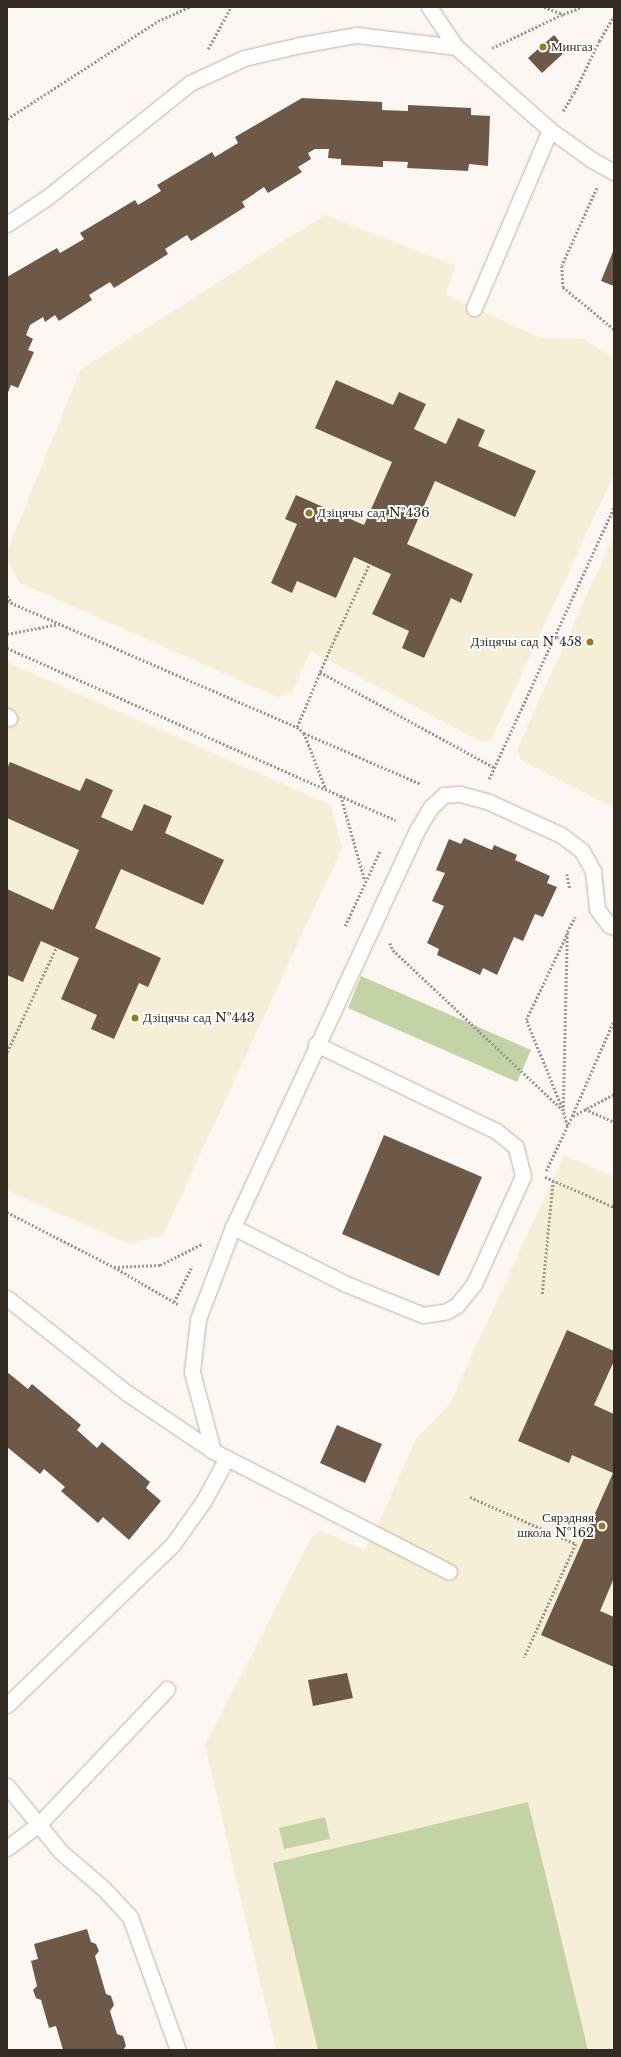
<!DOCTYPE html>
<html>
<head>
<meta charset="utf-8">
<style>
  body { margin:0 }
  #map { position:relative; width:621px; height:2057px; overflow:hidden; background:#fcf7f3; font-family:"Libre Baskerville",serif }
  div>[style] { position:absolute }
  .education>* { inset:0; background:#f7eed8 }
  .green>* { inset:0; background:#c4d3a6 }
  .building>* { inset:0; background:#6e5948 }
  .path>* { height:2.5px; margin-top:-1.25px; transform-origin:0; background:repeating-linear-gradient(90deg,#9d9691 0 2px,transparent 0 4px) }
  .roads { filter:drop-shadow(0 0 1px #c4ad9a) drop-shadow(0 0 1px #c4ad9a) }
  .lane>* { height:15px; margin:-7.5px; padding:0 7.5px; transform-origin:7.5px; border-radius:7.5px; background:#fff }
  .dots>* { width:11px; height:11px; translate:-50% -50%; box-sizing:border-box; border:2px solid #fff; border-radius:50% }
  span { translate:-50% -50%; white-space:nowrap; text-align:center; line-height:1.15; -webkit-text-stroke:4px #fff; paint-order:stroke }
  .poi-label { font-size:13px; color:#332a22 }
  .left { translate:0 -50%; text-align:left }
  .right { translate:-100% -50%; text-align:right }
  .frame { position:absolute; inset:0; border:8px solid #332a22; pointer-events:none }
</style>
</head>
<body>
<div id="map">
  <div class="education">
    <i style="clip-path:polygon(325px 215px,456px 266px,445px 294px,541px 338px,583px 339px,614px 358px,614px 474px,491px 740px,481px 742px,311px 651px,292px 693px,277px 697px,20px 583px,7px 560px,7px 551px,81px 369px)"></i>
    <i style="clip-path:polygon(614px 535px,614px 808px,521px 760px,517px 749px)"></i>
    <i style="clip-path:polygon(7px 662px,331px 805px,342px 848px,163px 1235px,129px 1244px,14px 1194px,7px 1189px)"></i>
    <i style="clip-path:polygon(564px 1155px,614px 1177px,614px 2050px,276px 2050px,205px 1745px,311px 1538px,321px 1530px,364px 1550px,374px 1533px,416px 1439px,449px 1405px)"></i>
  </div>
  <div class="green">
    <i style="clip-path:polygon(361px 976px,531px 1050px,517px 1082px,348px 1008px)"></i>
    <i style="clip-path:polygon(528px 1802px,588px 2050px,318px 2050px,273px 1863px)"></i>
    <i style="clip-path:polygon(325px 1817px,330px 1839px,284px 1849px,279px 1828px)"></i>
  </div>
  <div class="building">
    <i style="clip-path:polygon(554px 35px,567px 50px,542px 73px,528px 58px)"></i>
    <i style="clip-path:polygon(302px 98px,382px 102px,382px 110px,408px 111px,408px 105px,471px 108px,471px 115px,490px 116px,488px 166px,469px 164px,468px 171px,407px 168px,408px 162px,383px 161px,383px 167px,341px 165px,341px 159px,328px 158px,329px 149px,315px 149px,308px 153px,311px 159px,298px 167px,302px 172px,268px 193px,264px 187px,242px 202px,245px 207px,191px 241px,187px 235px,165px 249px,168px 254px,114px 288px,110px 282px,89px 295px,92px 300px,59px 321px,55px 315px,45px 322px,43px 317px,30px 325px,26px 335px,33px 339px,28px 350px,34px 352px,18px 388px,11px 385px,7px 395px,7px 277px,57px 248px,60px 253px,84px 239px,80px 233px,135px 200px,138px 205px,161px 191px,157px 185px,212px 152px,215px 157px,238px 143px,235px 137px)"></i>
    <i style="clip-path:polygon(614px 249px,614px 286px,601px 281px)"></i>
    <i style="clip-path:polygon(336px 380px,393px 405px,399px 392px,426px 404px,414px 429px,446px 444px,458px 418px,485px 430px,478px 446px,536px 471px,515px 517px,435px 481px,407px 544px,473px 574px,461px 603px,451px 598px,424px 658px,402px 648px,409px 631px,372px 614px,391px 574px,354px 557px,336px 598px,297px 581px,292px 593px,271px 583px,297px 524px,285px 519px,296px 495px,364px 525px,392px 462px,315px 428px)"></i>
    <i style="clip-path:polygon(10px 762px,80px 791px,86px 778px,113px 790px,101px 817px,132px 831px,144px 804px,172px 816px,165px 833px,224px 860px,203px 905px,121px 869px,95px 928px,161px 958px,148px 987px,139px 983px,114px 1039px,91px 1029px,97px 1015px,61px 999px,79px 958px,41px 941px,23px 982px,7px 975px,7px 889px,53px 910px,79px 850px,7px 818px,7px 769px)"></i>
    <i style="clip-path:polygon(464px 838px,492px 850px,494px 845px,517px 855px,515px 860px,550px 876px,547px 883px,557px 887px,543px 917px,535px 914px,523px 941px,514px 937px,497px 975px,483px 968px,480px 975px,437px 955px,439px 949px,427px 943px,444px 906px,432px 901px,445px 873px,436px 870px,449px 839px,461px 844px)"></i>
    <i style="clip-path:polygon(384px 1135px,482px 1177px,439px 1276px,342px 1234px)"></i>
    <i style="clip-path:polygon(567px 1330px,614px 1351px,614px 1361px,594px 1405px,614px 1414px,614px 1578px,600px 1611px,614px 1617px,614px 1667px,541px 1635px,613px 1473px,572px 1455px,569px 1463px,518px 1441px)"></i>
    <i style="clip-path:polygon(7px 1372px,28px 1389px,32px 1384px,81px 1425px,77px 1430px,97px 1448px,102px 1442px,150px 1482px,146px 1488px,161px 1501px,129px 1540px,103px 1517px,98px 1523px,61px 1491px,65px 1487px,44px 1469px,40px 1474px,7px 1447px)"></i>
    <i style="clip-path:polygon(337px 1425px,382px 1444px,365px 1483px,320px 1463px)"></i>
    <i style="clip-path:polygon(347px 1673px,353px 1698px,313px 1706px,308px 1680px)"></i>
    <i style="clip-path:polygon(87px 1929px,91px 1942px,96px 1944px,99px 1951px,95px 1956px,106px 1994px,111px 1996px,114px 2005px,110px 2011px,117px 2034px,123px 2036px,126px 2046px,123px 2050px,63px 2050px,56px 2026px,49px 2028px,41px 2000px,36px 1998px,33px 1990px,37px 1986px,31px 1961px,38px 1959px,34px 1944px)"></i>
  </div>
  <div class="path">
    <i style="left:544px;top:7px;width:20px;rotate:20deg"></i>
    <i style="left:492px;top:48px;width:79px;rotate:-25.6deg"></i>
    <i style="left:563px;top:14px;width:20px;rotate:-20deg"></i>
    <i style="left:208px;top:49px;width:48px;rotate:-61.3deg"></i>
    <i style="left:563px;top:111px;width:21px;rotate:-59deg"></i>
    <i style="left:574px;top:93px;width:58px;rotate:-64.3deg"></i>
    <i style="left:599px;top:41px;width:29px;rotate:-59deg"></i>
    <i style="left:7px;top:119px;width:180px;rotate:-33deg"></i>
    <i style="left:158px;top:21px;width:35px;rotate:-24deg"></i>
    <i style="left:597px;top:188px;width:85px;rotate:114.2deg"></i>
    <i style="left:562px;top:266px;width:21px;rotate:87deg"></i>
    <i style="left:563px;top:287px;width:66px;rotate:39.5deg"></i>
    <i style="left:7px;top:596px;width:8px;rotate:50deg"></i>
    <i style="left:7px;top:601px;width:316px;rotate:23.5deg"></i>
    <i style="left:297px;top:727px;width:9px;rotate:41deg"></i>
    <i style="left:304px;top:733px;width:128px;rotate:23.6deg"></i>
    <i style="left:7px;top:634px;width:53px;rotate:-10.9deg"></i>
    <i style="left:7px;top:648px;width:425px;rotate:23.9deg"></i>
    <i style="left:320px;top:672px;width:200px;rotate:28.7deg"></i>
    <i style="left:297px;top:727px;width:82px;rotate:-67.2deg"></i>
    <i style="left:329px;top:651px;width:95px;rotate:-65.1deg"></i>
    <i style="left:304px;top:733px;width:60px;rotate:68.6deg"></i>
    <i style="left:489px;top:779px;width:299px;rotate:-65.3deg"></i>
    <i style="left:341px;top:796px;width:88px;rotate:74.2deg"></i>
    <i style="left:567px;top:874px;width:15px;rotate:79deg"></i>
    <i style="left:345px;top:926px;width:83px;rotate:-65deg"></i>
    <i style="left:390px;top:943px;width:8px;rotate:67deg"></i>
    <i style="left:393px;top:950px;width:233px;rotate:43.3deg"></i>
    <i style="left:7px;top:1052px;width:115px;rotate:-64.8deg"></i>
    <i style="left:562px;top:1108px;width:95px;rotate:-112.2deg"></i>
    <i style="left:526px;top:1020px;width:95px;rotate:-64.5deg"></i>
    <i style="left:585px;top:1109px;width:32px;rotate:24deg"></i>
    <i style="left:573px;top:1116px;width:47px;rotate:-28.2deg"></i>
    <i style="left:567px;top:1126px;width:16px;rotate:-105deg"></i>
    <i style="left:563px;top:1111px;width:179px;rotate:-88.7deg"></i>
    <i style="left:567px;top:932px;width:17px;rotate:-62deg"></i>
    <i style="left:546px;top:1171px;width:61px;rotate:-64.7deg"></i>
    <i style="left:572px;top:1116px;width:105px;rotate:-66.4deg"></i>
    <i style="left:545px;top:1177px;width:75px;rotate:23.5deg"></i>
    <i style="left:7px;top:1212px;width:120px;rotate:27.2deg"></i>
    <i style="left:114px;top:1267px;width:75px;rotate:30.3deg"></i>
    <i style="left:114px;top:1267px;width:46px;rotate:-2.5deg"></i>
    <i style="left:160px;top:1265px;width:47px;rotate:-26.6deg"></i>
    <i style="left:542px;top:1294px;width:115px;rotate:-84.5deg"></i>
    <i style="left:174px;top:1302px;width:40px;rotate:-63.4deg"></i>
    <i style="left:470px;top:1497px;width:116px;rotate:23.9deg"></i>
    <i style="left:576px;top:1544px;width:125px;rotate:114.5deg"></i>
  </div>
  <div class="roads">
    <div class="lane">
      <i style="left:429px;top:7px;width:48px;rotate:56deg"></i>
      <i style="left:456px;top:47px;width:125px;rotate:41.4deg"></i>
      <i style="left:550px;top:130px;width:52px;rotate:35.5deg"></i>
      <i style="left:592px;top:160px;width:25px;rotate:29deg"></i>
      <i style="left:7px;top:224px;width:50px;rotate:-33.7deg"></i>
      <i style="left:49px;top:196px;width:181px;rotate:-38.7deg"></i>
      <i style="left:190px;top:83px;width:60px;rotate:-24.8deg"></i>
      <i style="left:244px;top:58px;width:57px;rotate:-13.1deg"></i>
      <i style="left:300px;top:45px;width:58px;rotate:-10deg"></i>
      <i style="left:357px;top:35px;width:100px;rotate:6.9deg"></i>
      <i style="left:474px;top:308px;width:194px;rotate:-66.9deg"></i>
      <i style="left:7px;top:716px;width:3px;rotate:45deg"></i>
      <i style="left:233px;top:1227px;width:127px;rotate:26.8deg"></i>
      <i style="left:346px;top:1284px;width:83px;rotate:21.9deg"></i>
      <i style="left:423px;top:1315px;width:24px;rotate:-9deg"></i>
      <i style="left:447px;top:1311px;width:12px;rotate:-31deg"></i>
      <i style="left:457px;top:1305px;width:27px;rotate:-51deg"></i>
      <i style="left:474px;top:1284px;width:119px;rotate:-65.6deg"></i>
      <i style="left:523px;top:1176px;width:30px;rotate:-104deg"></i>
      <i style="left:516px;top:1147px;width:26px;rotate:-141deg"></i>
      <i style="left:496px;top:1131px;width:200px;rotate:-154.2deg"></i>
      <i style="left:7px;top:1298px;width:153px;rotate:38.4deg"></i>
      <i style="left:127px;top:1393px;width:104px;rotate:34deg"></i>
      <i style="left:213px;top:1451px;width:265px;rotate:27.1deg"></i>
      <i style="left:213px;top:1451px;width:82px;rotate:-104.9deg"></i>
      <i style="left:192px;top:1372px;width:53px;rotate:-83.5deg"></i>
      <i style="left:198px;top:1319px;width:98px;rotate:-69.2deg"></i>
      <i style="left:233px;top:1227px;width:347px;rotate:-65.1deg"></i>
      <i style="left:379px;top:912px;width:90px;rotate:-65.1deg"></i>
      <i style="left:417px;top:830px;width:27px;rotate:-59deg"></i>
      <i style="left:431px;top:807px;width:18px;rotate:-43deg"></i>
      <i style="left:444px;top:795px;width:16px;rotate:-4deg"></i>
      <i style="left:460px;top:794px;width:30px;rotate:15deg"></i>
      <i style="left:489px;top:802px;width:79px;rotate:24.6deg"></i>
      <i style="left:561px;top:835px;width:26px;rotate:37deg"></i>
      <i style="left:582px;top:851px;width:23px;rotate:61deg"></i>
      <i style="left:593px;top:871px;width:38px;rotate:84deg"></i>
      <i style="left:597px;top:909px;width:20px;rotate:53deg"></i>
      <i style="left:609px;top:925px;width:5px;rotate:22deg"></i>
      <i style="left:7px;top:1705px;width:231px;rotate:-44.1deg"></i>
      <i style="left:173px;top:1544px;width:52px;rotate:-54.5deg"></i>
      <i style="left:203px;top:1502px;width:50px;rotate:-61.4deg"></i>
      <i style="left:7px;top:1786px;width:85px;rotate:50.7deg"></i>
      <i style="left:61px;top:1852px;width:57px;rotate:40.7deg"></i>
      <i style="left:104px;top:1889px;width:38px;rotate:47deg"></i>
      <i style="left:130px;top:1917px;width:141px;rotate:70.2deg"></i>
      <i style="left:7px;top:1848px;width:40px;rotate:-37deg"></i>
      <i style="left:39px;top:1824px;width:186px;rotate:-46.5deg"></i>
    </div>
  </div>
  <div class="dots">
    <i style="left:543px;top:47px;background:#957b23"></i>
    <i style="left:309px;top:513px;background:#957b23"></i>
    <i style="left:590px;top:642px;background:#957b23"></i>
    <i style="left:135px;top:1018px;background:#957b23"></i>
    <i style="left:602px;top:1526px;background:#957b23"></i>
  </div>
  <div class="poi-label">
    <span class="left" style="left:551px;top:47px">Мингаз</span>
    <span class="left" style="left:317px;top:513px">Дзіцячы сад №436</span>
    <span class="right" style="left:582px;top:642px">Дзіцячы сад №458</span>
    <span class="left" style="left:143px;top:1018px">Дзіцячы сад №443</span>
    <span class="right" style="left:594px;top:1526px">Сярэдняя<br>школа №162</span>
  </div>
  <div class="frame"></div>
</div>
</body>
</html>
